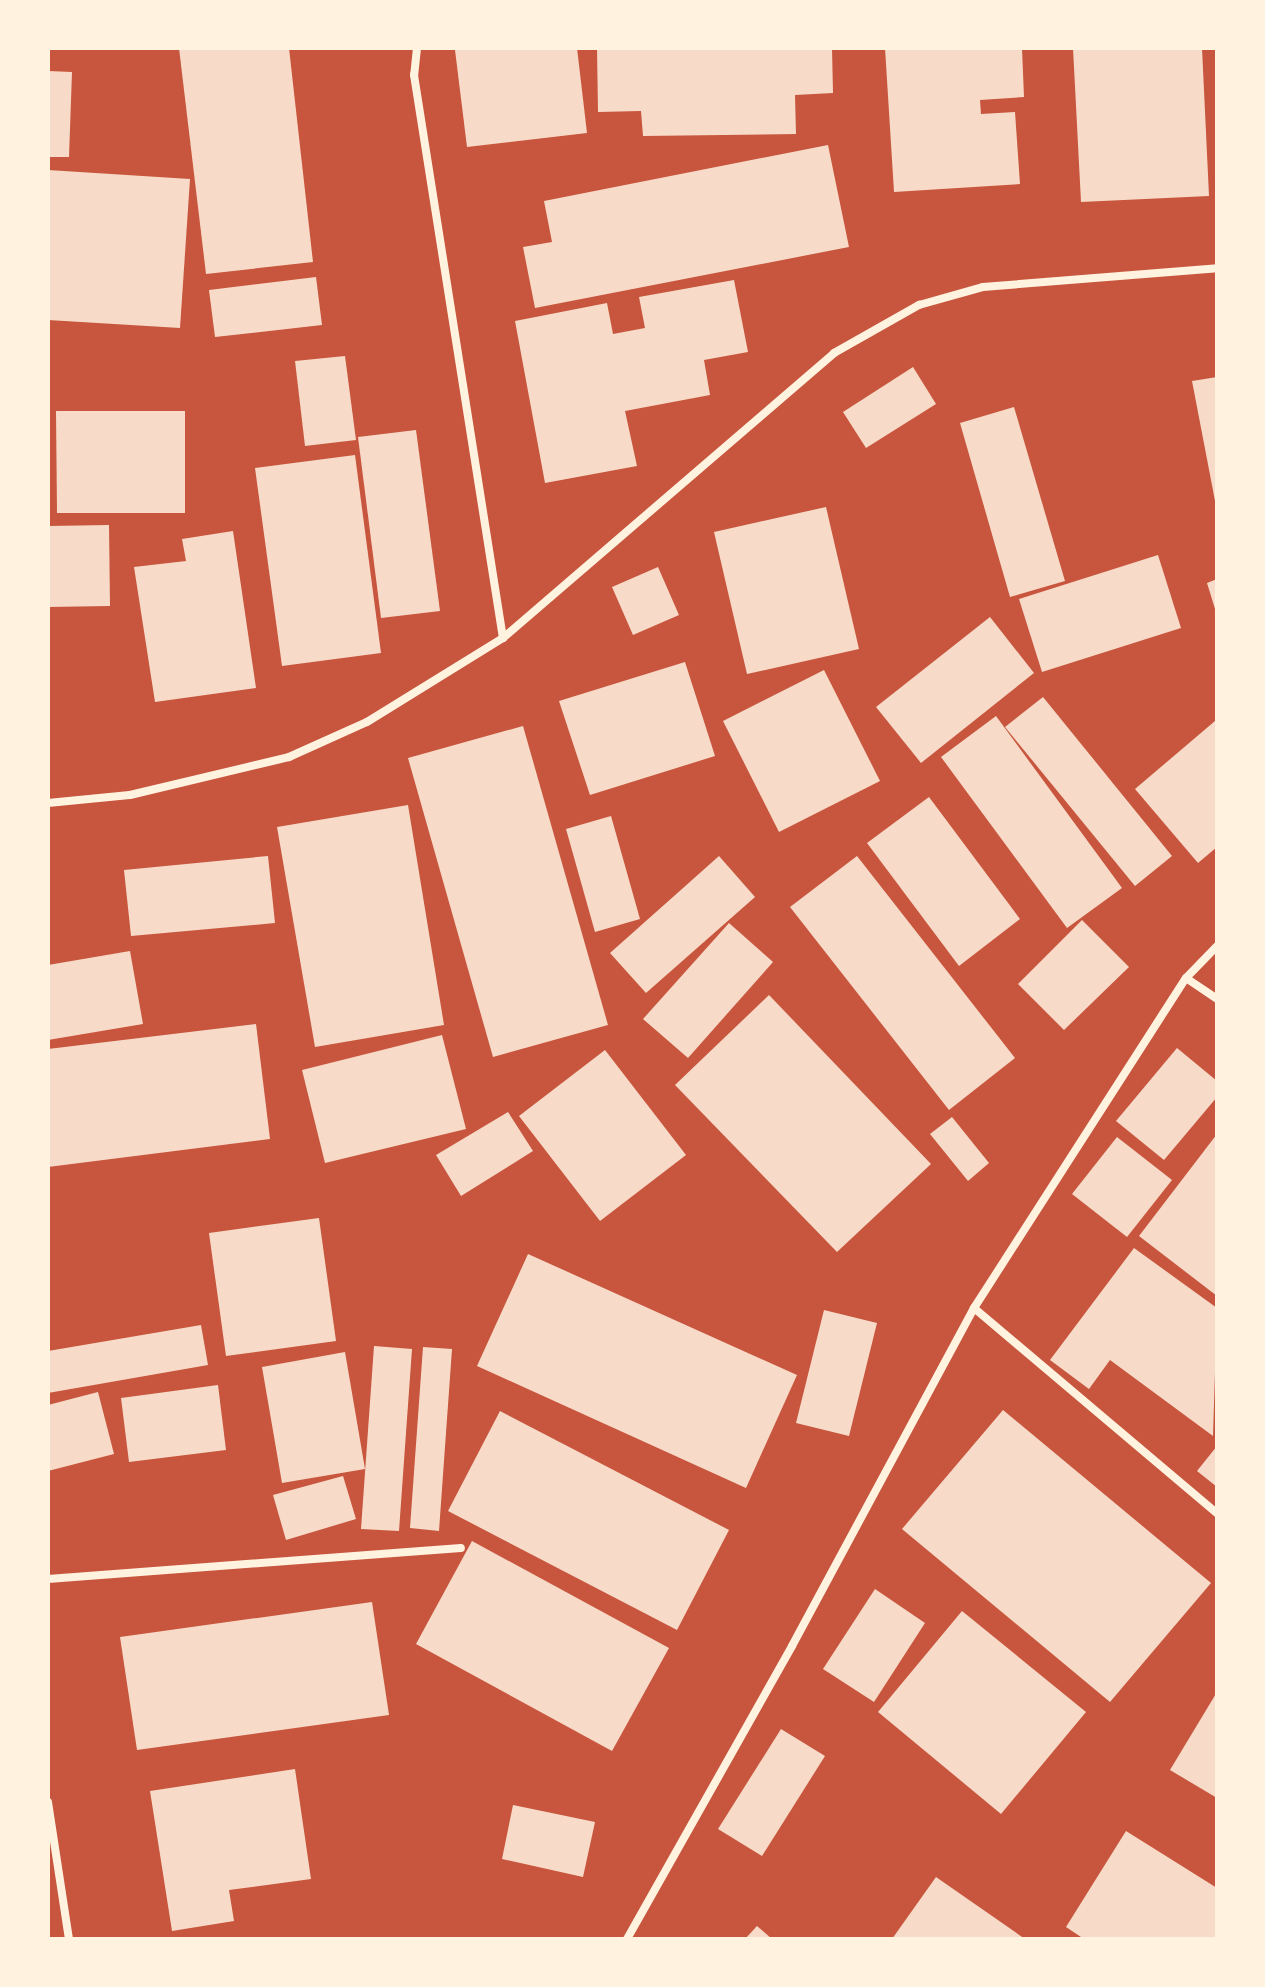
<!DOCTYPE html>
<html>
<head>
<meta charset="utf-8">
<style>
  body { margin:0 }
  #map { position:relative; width:1265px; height:1987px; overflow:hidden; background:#c8553d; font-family:"Work Sans",sans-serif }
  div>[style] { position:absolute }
  .building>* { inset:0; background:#f7dbc8 }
  .minor>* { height:8px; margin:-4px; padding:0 4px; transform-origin:4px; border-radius:4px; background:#fff3e0 }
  span { translate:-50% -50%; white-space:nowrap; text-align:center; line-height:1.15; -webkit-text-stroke:6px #fff3e0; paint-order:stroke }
  .frame { position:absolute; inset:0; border:50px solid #fff3e0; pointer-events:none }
</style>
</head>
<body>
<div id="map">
  <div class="building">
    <i style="clip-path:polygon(179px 48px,289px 48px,313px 262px,206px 274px)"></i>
    <i style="clip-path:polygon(577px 48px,587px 133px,467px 147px,455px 50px)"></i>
    <i style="clip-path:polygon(597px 48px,832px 48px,833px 93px,795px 95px,796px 134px,643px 136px,641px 111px,598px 112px)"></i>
    <i style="clip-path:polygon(885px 48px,1022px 48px,1024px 97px,980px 100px,981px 114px,1015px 112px,1020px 184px,894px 192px)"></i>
    <i style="clip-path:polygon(1073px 48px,1202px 48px,1209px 196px,1081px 202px)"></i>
    <i style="clip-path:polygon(48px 71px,72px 72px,69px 157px,48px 157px)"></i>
    <i style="clip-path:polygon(828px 145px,849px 247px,535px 308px,523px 247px,552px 242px,544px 201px)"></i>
    <i style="clip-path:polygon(48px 170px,190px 179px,180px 328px,48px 320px)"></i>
    <i style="clip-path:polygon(316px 277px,322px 325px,215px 337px,209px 290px)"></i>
    <i style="clip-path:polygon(734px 280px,748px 352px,704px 360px,710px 395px,625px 411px,637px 466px,545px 483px,515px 321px,607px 303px,613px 334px,645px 328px,639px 297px)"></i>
    <i style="clip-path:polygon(345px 356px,356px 440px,305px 446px,295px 361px)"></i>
    <i style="clip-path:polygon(913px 367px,936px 404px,866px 448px,843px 412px)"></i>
    <i style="clip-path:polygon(1217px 377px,1217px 506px,1216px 506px,1192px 381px)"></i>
    <i style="clip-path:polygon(1014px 407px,1065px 581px,1010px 597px,960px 423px)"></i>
    <i style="clip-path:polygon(56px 411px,185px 411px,185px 513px,57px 513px)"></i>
    <i style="clip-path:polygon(416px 430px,440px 611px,381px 618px,358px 437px)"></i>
    <i style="clip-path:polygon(355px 455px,381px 653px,282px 666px,255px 468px)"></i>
    <i style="clip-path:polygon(826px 507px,859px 649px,747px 674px,714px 532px)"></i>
    <i style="clip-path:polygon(109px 525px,110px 606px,48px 607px,48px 526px)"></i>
    <i style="clip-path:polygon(233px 531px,256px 688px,155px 702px,134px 567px,186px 561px,182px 539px)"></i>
    <i style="clip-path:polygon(1158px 555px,1181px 628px,1042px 672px,1019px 599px)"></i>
    <i style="clip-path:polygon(658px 567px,679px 615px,633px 635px,612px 587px)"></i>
    <i style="clip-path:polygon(1217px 579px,1217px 612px,1216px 612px,1207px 583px)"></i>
    <i style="clip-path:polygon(990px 617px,1034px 673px,921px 763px,876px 707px)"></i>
    <i style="clip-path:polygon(685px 662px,715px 756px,590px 795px,559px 701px)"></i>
    <i style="clip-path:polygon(824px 670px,880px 781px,779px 832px,723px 721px)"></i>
    <i style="clip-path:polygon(1043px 697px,1172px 856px,1135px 886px,1005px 727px)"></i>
    <i style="clip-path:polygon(996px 716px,1122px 888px,1067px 928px,941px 757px)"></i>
    <i style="clip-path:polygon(1215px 721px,1217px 847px,1198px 863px,1135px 789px)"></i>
    <i style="clip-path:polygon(523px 726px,608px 1025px,493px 1057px,408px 758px)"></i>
    <i style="clip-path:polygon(929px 797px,1020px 919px,959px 966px,867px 843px)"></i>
    <i style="clip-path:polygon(408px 805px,444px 1025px,315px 1047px,277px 827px)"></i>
    <i style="clip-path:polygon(611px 816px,640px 919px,595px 932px,566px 829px)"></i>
    <i style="clip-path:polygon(268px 856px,275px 923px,131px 936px,124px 870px)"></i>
    <i style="clip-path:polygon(719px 856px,755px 897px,646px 993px,610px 953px)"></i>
    <i style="clip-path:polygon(857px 856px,1015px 1058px,949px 1110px,790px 907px)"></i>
    <i style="clip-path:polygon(1082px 920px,1129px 967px,1064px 1030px,1018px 984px)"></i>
    <i style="clip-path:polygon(729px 923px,773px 962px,688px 1058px,643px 1019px)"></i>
    <i style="clip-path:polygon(130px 951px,143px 1024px,48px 1040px,48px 965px)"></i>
    <i style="clip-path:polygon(769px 995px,931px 1164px,837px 1252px,675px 1085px)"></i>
    <i style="clip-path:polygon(256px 1024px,270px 1139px,48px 1167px,48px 1049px)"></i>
    <i style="clip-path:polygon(442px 1035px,466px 1129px,325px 1163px,302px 1070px)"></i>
    <i style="clip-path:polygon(1177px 1048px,1217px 1081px,1217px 1097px,1164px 1160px,1116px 1121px)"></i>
    <i style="clip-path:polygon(605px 1050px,686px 1155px,600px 1221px,519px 1116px)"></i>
    <i style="clip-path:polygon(508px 1112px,533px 1151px,461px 1196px,436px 1155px)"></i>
    <i style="clip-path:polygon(952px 1117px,989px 1163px,968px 1181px,930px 1134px)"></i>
    <i style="clip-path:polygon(1217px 1134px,1217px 1296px,1139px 1236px)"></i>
    <i style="clip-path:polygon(1117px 1137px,1172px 1180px,1127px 1237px,1072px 1194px)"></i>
    <i style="clip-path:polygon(319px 1218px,336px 1341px,226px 1356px,209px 1233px)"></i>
    <i style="clip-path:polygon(1134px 1248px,1217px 1308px,1213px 1436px,1110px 1360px,1089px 1389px,1050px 1360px)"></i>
    <i style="clip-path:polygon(528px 1254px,797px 1375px,746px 1488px,477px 1366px)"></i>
    <i style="clip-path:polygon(824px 1310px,877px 1323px,849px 1436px,796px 1423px)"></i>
    <i style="clip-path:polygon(201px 1325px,208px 1365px,48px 1393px,48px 1351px)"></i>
    <i style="clip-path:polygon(374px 1346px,412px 1349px,399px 1531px,361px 1529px)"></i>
    <i style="clip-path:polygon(423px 1347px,452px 1349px,439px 1531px,410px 1528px)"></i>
    <i style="clip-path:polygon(345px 1352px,365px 1469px,282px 1483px,262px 1367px)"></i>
    <i style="clip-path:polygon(218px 1385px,226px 1450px,129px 1462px,121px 1398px)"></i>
    <i style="clip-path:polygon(98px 1392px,114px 1454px,48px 1471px,48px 1405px)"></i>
    <i style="clip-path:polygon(1003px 1410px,1211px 1583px,1110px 1702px,902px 1529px)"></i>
    <i style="clip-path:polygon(500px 1411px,729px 1530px,677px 1630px,448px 1511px)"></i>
    <i style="clip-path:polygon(1217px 1446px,1217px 1487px,1197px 1471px)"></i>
    <i style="clip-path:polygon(343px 1476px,356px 1519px,286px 1540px,273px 1495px)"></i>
    <i style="clip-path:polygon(472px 1541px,669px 1648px,612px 1751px,416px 1644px)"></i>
    <i style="clip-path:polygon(875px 1589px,925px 1623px,874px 1702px,823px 1669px)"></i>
    <i style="clip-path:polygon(372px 1602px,389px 1715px,137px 1750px,120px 1637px)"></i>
    <i style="clip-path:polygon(962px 1611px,1086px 1712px,1001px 1814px,878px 1712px)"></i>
    <i style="clip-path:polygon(1217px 1692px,1217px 1798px,1170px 1770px)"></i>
    <i style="clip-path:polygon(781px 1729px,825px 1756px,762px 1856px,718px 1829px)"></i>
    <i style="clip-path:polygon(295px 1769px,311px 1879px,229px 1890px,234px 1921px,172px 1931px,150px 1791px)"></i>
    <i style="clip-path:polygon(513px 1805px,595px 1822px,583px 1877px,502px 1859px)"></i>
    <i style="clip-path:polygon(1126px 1831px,1217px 1888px,1217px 1939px,1084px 1939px,1066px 1927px)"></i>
    <i style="clip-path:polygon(936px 1877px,1025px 1939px,892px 1939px)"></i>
    <i style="clip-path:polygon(757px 1926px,772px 1939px,745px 1939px)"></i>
  </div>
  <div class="minor">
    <i style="left:417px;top:48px;width:27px;rotate:96deg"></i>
    <i style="left:414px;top:75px;width:570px;rotate:81.02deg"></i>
    <i style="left:48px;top:803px;width:82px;rotate:-5.6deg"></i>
    <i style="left:130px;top:795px;width:163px;rotate:-13.4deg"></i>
    <i style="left:289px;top:757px;width:85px;rotate:-24.2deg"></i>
    <i style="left:367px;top:722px;width:160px;rotate:-31.7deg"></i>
    <i style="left:503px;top:638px;width:437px;rotate:-40.7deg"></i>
    <i style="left:834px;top:353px;width:98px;rotate:-29.5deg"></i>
    <i style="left:919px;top:305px;width:66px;rotate:-15.7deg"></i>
    <i style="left:983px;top:287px;width:235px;rotate:-4.6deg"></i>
    <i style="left:1186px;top:978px;width:37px;rotate:34deg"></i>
    <i style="left:974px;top:1308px;width:318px;rotate:40.2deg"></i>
    <i style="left:48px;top:1579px;width:414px;rotate:-4.3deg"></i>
    <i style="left:48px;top:1802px;width:139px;rotate:81.3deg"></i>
    <i style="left:627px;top:1939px;width:336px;rotate:-60.6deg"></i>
    <i style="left:792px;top:1646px;width:384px;rotate:-61.7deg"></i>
    <i style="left:974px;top:1308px;width:392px;rotate:-57.3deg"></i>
    <i style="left:1186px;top:978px;width:45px;rotate:-45.9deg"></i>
  </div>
  <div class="frame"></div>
</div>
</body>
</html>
